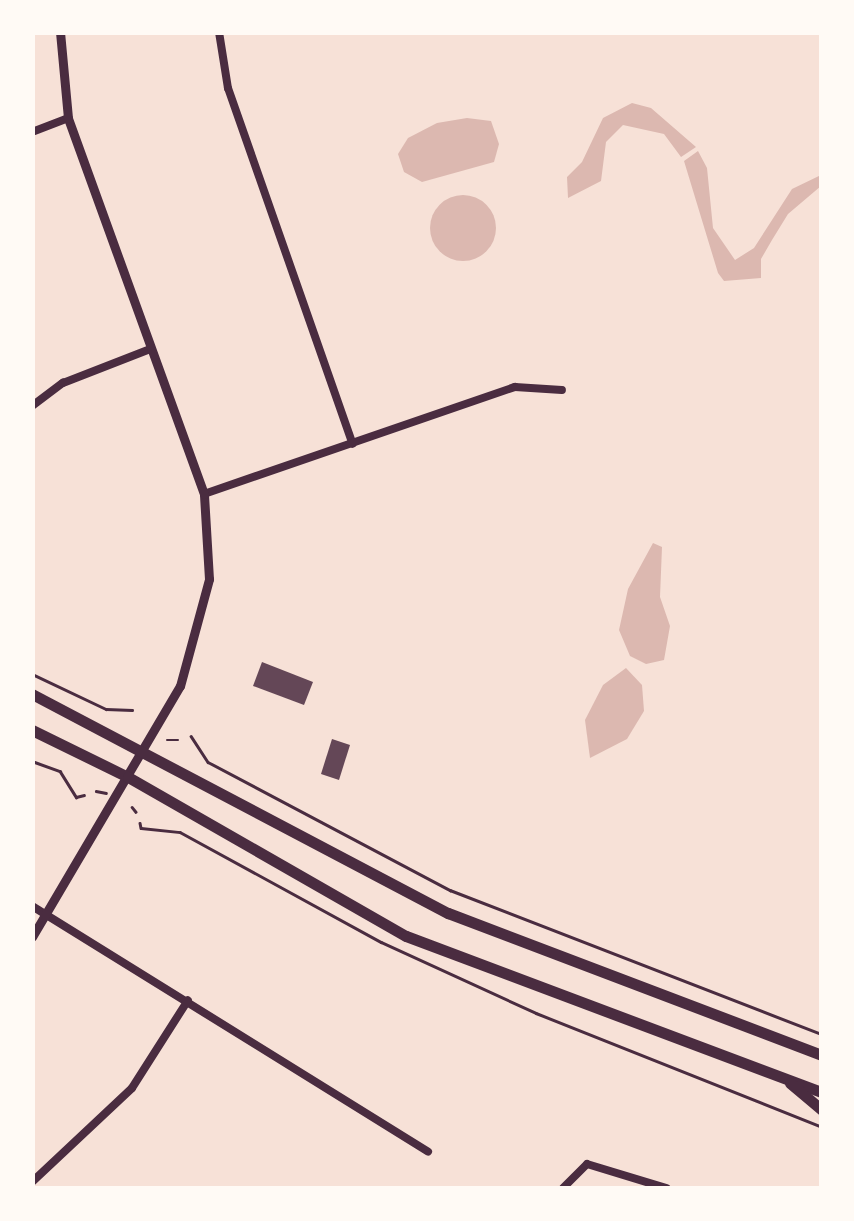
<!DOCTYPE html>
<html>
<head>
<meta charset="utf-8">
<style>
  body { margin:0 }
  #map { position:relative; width:854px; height:1221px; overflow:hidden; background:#f7e1d7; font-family:Lato,sans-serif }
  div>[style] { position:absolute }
  .water>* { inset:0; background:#dcb8b0 }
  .round { border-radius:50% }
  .building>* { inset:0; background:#644757 }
  .path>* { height:2.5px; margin:-1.25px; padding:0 1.25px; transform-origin:1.25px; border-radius:1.25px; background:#4a2c40 }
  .minor>* { height:8px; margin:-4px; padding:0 4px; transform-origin:4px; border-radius:4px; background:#4a2c40 }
  .tertiary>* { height:9px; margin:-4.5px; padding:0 4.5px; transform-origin:4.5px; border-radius:4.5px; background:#4a2c40 }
  .primary>* { height:11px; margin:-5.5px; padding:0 5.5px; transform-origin:5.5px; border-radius:5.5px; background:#4a2c40 }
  span { translate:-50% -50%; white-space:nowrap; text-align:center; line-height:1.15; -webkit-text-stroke:8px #fffaf5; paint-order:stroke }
  .frame { position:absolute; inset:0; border:35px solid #fffaf5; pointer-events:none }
</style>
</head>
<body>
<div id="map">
  <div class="water">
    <i style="clip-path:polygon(632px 103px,651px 108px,696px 147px,681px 157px,664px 134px,623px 125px,606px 142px,601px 181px,568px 198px,567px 177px,582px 162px,603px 118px)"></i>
    <i style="clip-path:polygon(467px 118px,491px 121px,499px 144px,494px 162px,422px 182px,404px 172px,398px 154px,408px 138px,437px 123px)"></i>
    <i style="clip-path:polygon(698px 151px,707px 168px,713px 228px,735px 260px,754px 248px,792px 189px,821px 175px,821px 186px,788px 214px,772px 240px,761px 259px,761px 278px,724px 281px,718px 273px,684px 161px)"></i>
    <i class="round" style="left:430px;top:195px;width:66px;height:66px"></i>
    <i style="clip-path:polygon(653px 543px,662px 547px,660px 597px,670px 626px,664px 660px,646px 664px,630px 656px,619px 630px,628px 589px)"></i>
    <i style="clip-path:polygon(626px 668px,642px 685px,644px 711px,627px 739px,590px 758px,585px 720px,603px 685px)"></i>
  </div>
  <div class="building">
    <i style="clip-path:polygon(262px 662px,313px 682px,304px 705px,253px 686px)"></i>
    <i style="clip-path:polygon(332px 739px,350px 745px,339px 780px,321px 774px)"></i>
  </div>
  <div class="path">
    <i style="left:32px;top:674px;width:82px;rotate:25.3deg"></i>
    <i style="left:106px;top:709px;width:26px;rotate:2deg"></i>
    <i style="left:191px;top:736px;width:31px;rotate:57deg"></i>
    <i style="left:208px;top:762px;width:274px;rotate:27.9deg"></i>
    <i style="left:450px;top:890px;width:399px;rotate:21.2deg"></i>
    <i style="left:167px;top:740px;width:11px"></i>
    <i style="left:32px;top:761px;width:30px;rotate:20deg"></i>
    <i style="left:60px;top:771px;width:31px;rotate:58deg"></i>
    <i style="left:76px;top:797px;width:8px;rotate:-14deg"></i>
    <i style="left:96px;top:791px;width:10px;rotate:11deg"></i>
    <i style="left:132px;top:807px;width:6px;rotate:51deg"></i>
    <i style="left:140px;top:823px;width:5px;rotate:79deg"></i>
    <i style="left:141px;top:828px;width:39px;rotate:6deg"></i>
    <i style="left:180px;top:832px;width:229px;rotate:28.7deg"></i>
    <i style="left:381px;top:942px;width:170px;rotate:24.6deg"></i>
    <i style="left:536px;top:1013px;width:308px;rotate:21.7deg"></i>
  </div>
  <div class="minor">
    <i style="left:219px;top:32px;width:57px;rotate:80.9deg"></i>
    <i style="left:228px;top:88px;width:377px;rotate:70.7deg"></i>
    <i style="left:32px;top:132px;width:39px;rotate:-21deg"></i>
    <i style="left:32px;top:406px;width:39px;rotate:-37deg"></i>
    <i style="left:63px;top:383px;width:93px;rotate:-21.3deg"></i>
    <i style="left:204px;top:494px;width:329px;rotate:-19deg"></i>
    <i style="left:515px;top:387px;width:47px;rotate:3.7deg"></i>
    <i style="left:32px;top:906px;width:466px;rotate:31.8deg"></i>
    <i style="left:32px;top:1182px;width:137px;rotate:-43.2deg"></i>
    <i style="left:132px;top:1088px;width:104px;rotate:-57.5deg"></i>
    <i style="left:563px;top:1188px;width:34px;rotate:-45deg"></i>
    <i style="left:587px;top:1164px;width:83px;rotate:16.9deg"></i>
  </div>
  <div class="tertiary">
    <i style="left:32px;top:937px;width:291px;rotate:-59.5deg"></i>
    <i style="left:180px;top:686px;width:111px;rotate:-74.8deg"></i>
    <i style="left:209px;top:579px;width:85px;rotate:-93.4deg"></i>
    <i style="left:204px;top:494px;width:400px;rotate:-109.9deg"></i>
    <i style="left:68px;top:118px;width:86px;rotate:-95.3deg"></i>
  </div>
  <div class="primary">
    <i style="left:32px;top:694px;width:470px;rotate:27.8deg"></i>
    <i style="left:448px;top:913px;width:400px;rotate:20.8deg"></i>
    <i style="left:32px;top:730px;width:107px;rotate:26.1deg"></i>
    <i style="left:128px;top:777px;width:320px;rotate:29.8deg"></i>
    <i style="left:406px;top:936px;width:444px;rotate:20.6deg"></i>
    <i style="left:790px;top:1083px;width:42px;rotate:40.2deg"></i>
  </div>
  <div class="frame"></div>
</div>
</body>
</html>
